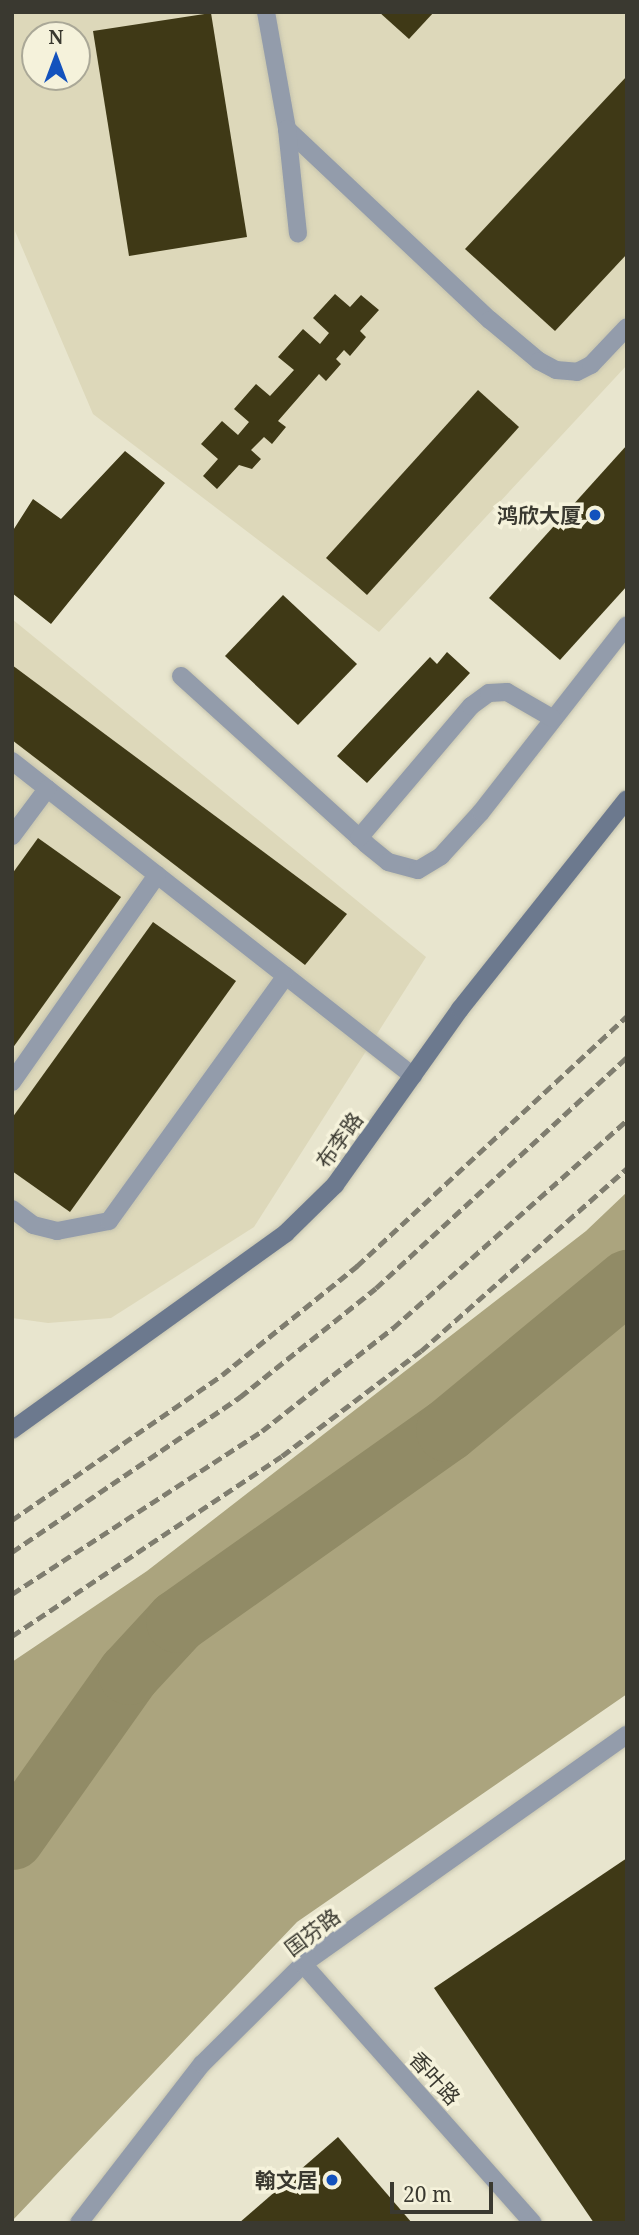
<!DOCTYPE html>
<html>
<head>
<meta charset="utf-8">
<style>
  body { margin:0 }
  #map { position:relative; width:639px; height:2235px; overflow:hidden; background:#e8e5ce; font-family:"Noto Serif","Noto Sans SC",serif }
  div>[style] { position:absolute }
  .built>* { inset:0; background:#ddd8ba }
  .forest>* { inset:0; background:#aba47e }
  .river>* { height:63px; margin:-31.5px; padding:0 31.5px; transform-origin:31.5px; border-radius:31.5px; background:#918b66 }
  .building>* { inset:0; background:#3f3916 }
  .roads { filter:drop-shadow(0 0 2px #c5c3ae) drop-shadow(0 0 2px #c5c3ae) }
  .service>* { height:18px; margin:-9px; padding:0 9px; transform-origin:9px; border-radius:9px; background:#939cab }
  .minor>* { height:18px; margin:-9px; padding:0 9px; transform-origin:9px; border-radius:9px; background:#939cab }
  .tertiary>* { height:18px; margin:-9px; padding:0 9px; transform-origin:9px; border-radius:9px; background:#939cab }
  .secondary>* { height:18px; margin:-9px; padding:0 9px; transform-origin:9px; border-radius:9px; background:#6c798e }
  .rail>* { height:5px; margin-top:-2.5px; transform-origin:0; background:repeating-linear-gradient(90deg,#7f7d6f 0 10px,transparent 0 15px) }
  .dots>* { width:19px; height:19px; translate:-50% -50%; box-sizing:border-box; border:4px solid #f5f2db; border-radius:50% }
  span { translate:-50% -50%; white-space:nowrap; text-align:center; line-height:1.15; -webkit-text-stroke:7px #f5f2db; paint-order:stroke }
  .poi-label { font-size:21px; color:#3a3930; font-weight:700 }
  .right { translate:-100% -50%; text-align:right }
  .street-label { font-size:21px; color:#3a3930 }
  .frame { position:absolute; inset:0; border:14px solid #3a3930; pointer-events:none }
  .north { position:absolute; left:21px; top:21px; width:70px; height:70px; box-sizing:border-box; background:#f5f2db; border:2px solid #aaa897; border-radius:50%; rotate:0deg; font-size:19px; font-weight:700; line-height:28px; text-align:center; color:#3a3930 }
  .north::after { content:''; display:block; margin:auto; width:24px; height:32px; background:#1352bd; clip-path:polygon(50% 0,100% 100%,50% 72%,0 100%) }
  .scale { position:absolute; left:390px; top:2182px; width:103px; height:32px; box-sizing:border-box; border:4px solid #3a3930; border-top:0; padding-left:9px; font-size:21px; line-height:24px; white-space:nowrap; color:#3a3930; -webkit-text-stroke:5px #f5f2db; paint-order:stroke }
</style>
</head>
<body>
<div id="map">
  <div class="built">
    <i style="clip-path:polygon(evenodd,12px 12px,627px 12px,627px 365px,379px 632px,93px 414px,15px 231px,12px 338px,12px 12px,35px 35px,77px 35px,77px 77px,35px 77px,35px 35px)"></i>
    <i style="clip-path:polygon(12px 619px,426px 957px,254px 1227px,111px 1318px,48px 1323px,12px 1318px)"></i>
  </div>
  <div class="forest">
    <i style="clip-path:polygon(627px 1192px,627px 1694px,297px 1922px,12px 2221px,12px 1662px,147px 1571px,586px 1231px)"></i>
  </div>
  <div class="river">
    <i style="left:12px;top:1838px;width:202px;rotate:-54.7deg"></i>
    <i style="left:129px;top:1673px;width:71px;rotate:-47.3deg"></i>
    <i style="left:177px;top:1621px;width:331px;rotate:-35.3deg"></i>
    <i style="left:447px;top:1430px;width:234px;rotate:-39.6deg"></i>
  </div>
  <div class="building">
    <i style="clip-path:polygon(379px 12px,434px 12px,409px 39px)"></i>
    <i style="clip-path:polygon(211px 13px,247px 237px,129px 256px,93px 31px)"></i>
    <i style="clip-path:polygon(627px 76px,627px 254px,555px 331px,465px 249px)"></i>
    <i style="clip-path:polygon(335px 294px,350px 307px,361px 295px,379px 310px,360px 331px,366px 337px,350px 356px,344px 350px,336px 359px,341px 364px,326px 381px,319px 374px,278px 421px,286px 427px,272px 444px,264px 437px,251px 450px,261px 459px,252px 469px,239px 465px,217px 489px,203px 476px,218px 459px,201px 444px,222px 421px,238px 435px,249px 422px,234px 409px,256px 384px,270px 396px,294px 370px,278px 357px,303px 329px,320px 344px,329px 333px,313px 318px)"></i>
    <i style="clip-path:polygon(478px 390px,519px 427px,367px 595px,326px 558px)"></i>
    <i style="clip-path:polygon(627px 445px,627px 586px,560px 660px,489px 598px)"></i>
    <i style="clip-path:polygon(125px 451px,165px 483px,51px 624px,12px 593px,12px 532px,33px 499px,61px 519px)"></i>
    <i style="clip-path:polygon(283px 595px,357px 664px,298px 725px,225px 656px)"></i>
    <i style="clip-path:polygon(447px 652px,470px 673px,367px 783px,337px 756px,430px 657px,437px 664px)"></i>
    <i style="clip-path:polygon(12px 665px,347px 914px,305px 965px,12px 740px)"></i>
    <i style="clip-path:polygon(38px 838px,121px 897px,12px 1049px,12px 874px)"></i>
    <i style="clip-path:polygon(153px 922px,236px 981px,70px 1212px,12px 1171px,12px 1118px)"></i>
    <i style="clip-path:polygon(627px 1858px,627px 2223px,594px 2223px,434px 1988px)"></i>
    <i style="clip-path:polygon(338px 2137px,412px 2223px,239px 2223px)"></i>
  </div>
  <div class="roads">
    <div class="service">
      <i style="left:266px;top:12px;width:119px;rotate:79.8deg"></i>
      <i style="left:287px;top:129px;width:279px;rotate:43.3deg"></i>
      <i style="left:490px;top:320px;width:64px;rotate:39.9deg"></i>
      <i style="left:539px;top:361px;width:19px;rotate:28deg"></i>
      <i style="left:556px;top:370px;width:21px;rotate:5deg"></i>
      <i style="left:577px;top:372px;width:16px;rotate:-27deg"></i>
      <i style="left:591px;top:365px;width:52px;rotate:-46.5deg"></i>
      <i style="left:287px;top:129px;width:105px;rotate:84deg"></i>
      <i style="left:181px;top:676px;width:250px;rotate:42.2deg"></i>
      <i style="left:366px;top:844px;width:28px;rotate:39deg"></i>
      <i style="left:388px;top:862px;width:31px;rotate:15deg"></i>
      <i style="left:418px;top:870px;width:27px;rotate:-31deg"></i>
      <i style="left:441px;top:856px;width:59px;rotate:-47.7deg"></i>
      <i style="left:481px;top:812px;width:237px;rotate:-52deg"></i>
      <i style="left:12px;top:761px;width:510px;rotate:38.15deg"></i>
      <i style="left:12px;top:836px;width:59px;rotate:-53.3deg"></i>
      <i style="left:359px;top:838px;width:173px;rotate:-49.7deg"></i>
      <i style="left:471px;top:706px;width:22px;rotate:-36deg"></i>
      <i style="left:489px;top:693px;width:18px;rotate:-3deg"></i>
      <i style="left:507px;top:692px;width:52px;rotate:30deg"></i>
      <i style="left:12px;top:1082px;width:253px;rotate:-55deg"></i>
      <i style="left:12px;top:1209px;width:26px;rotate:37deg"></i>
      <i style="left:33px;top:1225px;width:25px;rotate:14deg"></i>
      <i style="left:57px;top:1231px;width:53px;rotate:-10.9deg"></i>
      <i style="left:109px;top:1221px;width:302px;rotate:-54.2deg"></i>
    </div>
    <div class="minor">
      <i style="left:303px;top:1964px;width:346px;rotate:48.4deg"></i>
    </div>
    <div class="tertiary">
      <i style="left:79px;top:2223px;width:201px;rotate:-52.3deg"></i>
      <i style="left:202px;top:2064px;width:142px;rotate:-44.7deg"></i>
      <i style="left:303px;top:1964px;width:397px;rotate:-35.3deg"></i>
    </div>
    <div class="secondary">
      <i style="left:12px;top:1430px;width:337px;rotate:-35.7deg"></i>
      <i style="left:286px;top:1233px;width:69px;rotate:-44.4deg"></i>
      <i style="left:335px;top:1185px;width:216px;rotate:-54.6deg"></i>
      <i style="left:460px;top:1009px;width:268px;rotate:-51.5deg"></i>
    </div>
  </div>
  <div class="rail">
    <i style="left:12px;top:1520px;width:255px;rotate:-34.6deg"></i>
    <i style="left:222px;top:1375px;width:174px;rotate:-38.9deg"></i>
    <i style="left:357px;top:1266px;width:368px;rotate:-42.8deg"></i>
    <i style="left:12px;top:1552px;width:276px;rotate:-34.2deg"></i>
    <i style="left:240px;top:1397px;width:174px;rotate:-38.7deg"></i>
    <i style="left:376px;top:1288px;width:341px;rotate:-42.6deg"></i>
    <i style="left:12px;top:1594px;width:298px;rotate:-33.1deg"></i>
    <i style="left:262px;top:1431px;width:167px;rotate:-38.2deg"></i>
    <i style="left:393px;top:1328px;width:313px;rotate:-41.6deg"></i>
    <i style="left:12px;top:1636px;width:324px;rotate:-33.7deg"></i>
    <i style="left:282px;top:1456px;width:174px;rotate:-37.1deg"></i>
    <i style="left:421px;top:1351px;width:276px;rotate:-41.6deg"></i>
  </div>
  <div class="dots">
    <i style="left:595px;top:515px;background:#1352bd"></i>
    <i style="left:332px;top:2180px;background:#1352bd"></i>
  </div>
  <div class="poi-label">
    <span class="right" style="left:581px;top:515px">鸿欣大厦</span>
    <span class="right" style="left:318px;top:2180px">翰文居</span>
  </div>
  <div class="street-label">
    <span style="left:339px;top:1140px;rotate:-54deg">布李路</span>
    <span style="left:312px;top:1932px;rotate:-37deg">国芬路</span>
    <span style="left:435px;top:2078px;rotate:48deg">香叶路</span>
  </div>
  <div class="frame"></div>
  <div class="north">N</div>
  <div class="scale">20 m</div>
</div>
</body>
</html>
